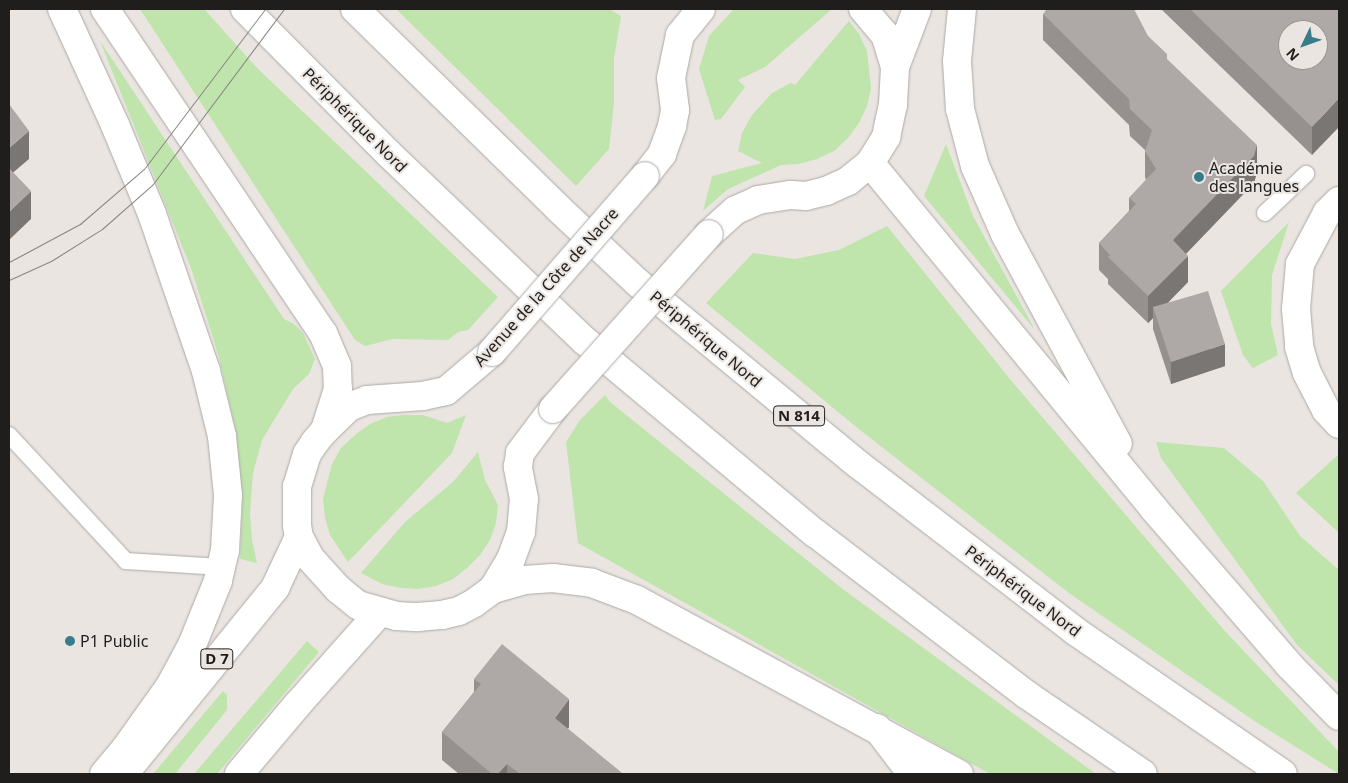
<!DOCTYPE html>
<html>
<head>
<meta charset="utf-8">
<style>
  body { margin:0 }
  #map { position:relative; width:1348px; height:783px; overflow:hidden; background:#eae5e1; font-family:"Noto Sans",sans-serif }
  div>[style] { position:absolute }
  .green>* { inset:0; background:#bfe4ac }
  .roads { filter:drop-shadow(0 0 1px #ada8a5) drop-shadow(0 0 1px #ada8a5) }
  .lane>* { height:16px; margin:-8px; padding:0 8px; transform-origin:8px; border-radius:8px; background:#fff }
  .street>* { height:28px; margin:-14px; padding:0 14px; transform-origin:14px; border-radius:14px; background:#fff }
  .secondary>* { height:28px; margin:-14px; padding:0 14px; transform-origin:14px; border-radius:14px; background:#fff }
  .primary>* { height:28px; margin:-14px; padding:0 14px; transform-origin:14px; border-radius:14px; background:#fff }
  .highway>* { height:28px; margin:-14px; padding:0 14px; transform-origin:14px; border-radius:14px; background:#fff }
  .tram>* { height:1px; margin:-0.5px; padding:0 0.5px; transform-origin:0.5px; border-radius:0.5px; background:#888582 }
  .bridges { filter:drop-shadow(0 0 1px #ada8a5) drop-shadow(0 0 1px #ada8a5) }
  .primary-bridge>* { height:28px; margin:-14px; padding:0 14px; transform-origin:14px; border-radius:14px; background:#fff }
  .wall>* { inset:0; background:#96918f }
  .shaded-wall>* { inset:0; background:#7a7674 }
  .building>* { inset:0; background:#aea9a6 }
  .dots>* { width:14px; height:14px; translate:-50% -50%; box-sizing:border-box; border:2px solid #eae5e1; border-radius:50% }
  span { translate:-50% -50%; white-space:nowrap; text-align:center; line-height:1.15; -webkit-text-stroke:4px #eae5e1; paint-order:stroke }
  .shield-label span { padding:1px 4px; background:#eae5e1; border:1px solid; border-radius:4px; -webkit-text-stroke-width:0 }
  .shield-label { font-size:15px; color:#201e1d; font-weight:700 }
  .street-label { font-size:16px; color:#201e1d }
  .poi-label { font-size:16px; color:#201e1d }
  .left { translate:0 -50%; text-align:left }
  .frame { position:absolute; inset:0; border:10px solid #201e1d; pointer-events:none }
  .north { position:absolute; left:1278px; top:20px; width:50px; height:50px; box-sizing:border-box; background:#eae5e1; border:1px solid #999593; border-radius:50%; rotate:228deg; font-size:14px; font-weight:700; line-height:20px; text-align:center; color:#201e1d }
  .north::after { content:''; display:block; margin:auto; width:18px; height:22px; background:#377c89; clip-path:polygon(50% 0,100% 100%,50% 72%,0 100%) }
</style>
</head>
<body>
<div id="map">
  <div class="green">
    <i style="clip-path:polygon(140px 9px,204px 9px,258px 69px,498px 297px,468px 330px,458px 332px,448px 340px,393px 339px,365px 346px,355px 340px)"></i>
    <i style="clip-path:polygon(396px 9px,609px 9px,621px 16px,614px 58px,614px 103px,609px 149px,576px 186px)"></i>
    <i style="clip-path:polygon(734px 9px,832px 9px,765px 67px,738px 80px,745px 87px,721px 119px,715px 120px,699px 69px,709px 36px)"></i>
    <i style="clip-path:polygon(849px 21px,859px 34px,867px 51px,871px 88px,867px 106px,859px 123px,848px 138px,834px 151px,817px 159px,799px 164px,781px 165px,728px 189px,703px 211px,712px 176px,762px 163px,738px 151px,742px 133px,752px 115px,772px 93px,791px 83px,795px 85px)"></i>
    <i style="clip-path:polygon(100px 41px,284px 319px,294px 324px,303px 333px,315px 359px,309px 374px,293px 389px,262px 440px,253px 473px,250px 513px,252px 540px,257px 563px,240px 559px,242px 513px,239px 465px,235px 428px,219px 357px,192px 271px)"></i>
    <i style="clip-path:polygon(946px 144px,973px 216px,1035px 330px,924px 196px)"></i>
    <i style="clip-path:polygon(1289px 222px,1272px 275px,1271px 324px,1278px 355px,1253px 368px,1243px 355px,1221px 291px)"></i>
    <i style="clip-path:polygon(887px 226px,1014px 384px,1224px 630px,1339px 752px,1339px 774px,1253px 720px,1069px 593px,860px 430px,706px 303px,753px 253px,795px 259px,839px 250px)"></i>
    <i style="clip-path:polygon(605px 395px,610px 402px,844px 590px,1096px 774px,990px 774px,578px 543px,566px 442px,580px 420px)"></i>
    <i style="clip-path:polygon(404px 415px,423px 415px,447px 423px,466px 415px,452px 453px,348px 562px,330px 535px,325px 518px,323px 499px,332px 464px,341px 448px,355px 435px,370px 424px,387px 417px)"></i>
    <i style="clip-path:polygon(1156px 442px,1224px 448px,1263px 481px,1300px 536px,1339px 570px,1339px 685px,1297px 645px,1161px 458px)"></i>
    <i style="clip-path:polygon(478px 452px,485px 480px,498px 505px,496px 523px,490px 540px,480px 555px,467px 568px,453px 579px,436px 586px,418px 589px,400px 588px,382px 584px,361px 573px,405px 522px,453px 482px)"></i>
    <i style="clip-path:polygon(1339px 454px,1339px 533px,1296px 493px)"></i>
    <i style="clip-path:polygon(307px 641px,319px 652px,217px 774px,194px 774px)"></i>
    <i style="clip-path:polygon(223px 691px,227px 695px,227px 710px,175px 774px,153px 774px)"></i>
  </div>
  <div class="roads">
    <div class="lane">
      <i style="left:1265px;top:213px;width:57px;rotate:-43.6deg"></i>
      <i style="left:9px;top:435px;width:172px;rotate:47.1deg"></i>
      <i style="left:126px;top:561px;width:95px;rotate:3.6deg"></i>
    </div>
    <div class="street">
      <i style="left:1339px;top:201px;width:17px;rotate:135deg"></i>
      <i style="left:1327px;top:213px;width:58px;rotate:117.9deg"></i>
      <i style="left:1300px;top:264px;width:45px;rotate:95.1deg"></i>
      <i style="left:1296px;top:309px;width:38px;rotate:85deg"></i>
      <i style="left:1299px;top:347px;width:27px;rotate:73deg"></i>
      <i style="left:1307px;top:373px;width:42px;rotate:62.8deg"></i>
      <i style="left:1326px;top:410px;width:19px;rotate:47deg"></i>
    </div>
    <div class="secondary">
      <i style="left:895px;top:67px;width:62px;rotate:-69.2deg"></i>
      <i style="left:877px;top:728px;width:51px;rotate:52.9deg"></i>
      <i style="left:908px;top:769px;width:9px;rotate:32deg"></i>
    </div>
    <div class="primary">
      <i style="left:645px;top:176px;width:28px;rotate:-52deg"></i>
      <i style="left:662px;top:154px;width:30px;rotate:-70deg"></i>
      <i style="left:672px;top:126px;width:16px;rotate:-79deg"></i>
      <i style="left:675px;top:110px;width:32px;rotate:-97deg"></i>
      <i style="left:671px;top:78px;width:44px;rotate:-78.2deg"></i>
      <i style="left:680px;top:35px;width:33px;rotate:-51deg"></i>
      <i style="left:709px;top:234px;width:36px;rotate:-42deg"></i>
      <i style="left:736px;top:210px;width:24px;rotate:-24deg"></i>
      <i style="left:758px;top:200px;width:33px;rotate:-9deg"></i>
      <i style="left:791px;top:195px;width:15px;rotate:4deg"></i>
      <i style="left:806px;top:196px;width:21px;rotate:-14deg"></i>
      <i style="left:826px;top:191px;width:24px;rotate:-24deg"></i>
      <i style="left:848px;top:181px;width:28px;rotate:-39deg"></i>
      <i style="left:870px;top:163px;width:31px;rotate:-58deg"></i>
      <i style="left:886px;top:137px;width:33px;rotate:-78deg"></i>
      <i style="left:893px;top:105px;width:38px;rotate:-87deg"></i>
      <i style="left:895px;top:67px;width:34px;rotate:-107deg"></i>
      <i style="left:885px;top:35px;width:34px;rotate:-130deg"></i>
      <i style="left:492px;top:352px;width:60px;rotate:139.7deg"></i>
      <i style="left:446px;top:391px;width:24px;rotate:168deg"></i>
      <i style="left:423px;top:396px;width:56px;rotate:175.9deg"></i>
      <i style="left:367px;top:400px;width:19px;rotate:159deg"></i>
      <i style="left:349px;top:407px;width:33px;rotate:136deg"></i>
      <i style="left:325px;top:430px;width:16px;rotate:130deg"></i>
      <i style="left:315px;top:442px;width:14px;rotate:124deg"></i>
      <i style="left:307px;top:454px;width:34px;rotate:107deg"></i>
      <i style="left:297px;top:486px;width:39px;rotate:90deg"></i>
      <i style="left:297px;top:525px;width:12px;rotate:81deg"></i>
      <i style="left:299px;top:537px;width:24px;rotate:62deg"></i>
      <i style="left:310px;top:558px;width:42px;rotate:47.9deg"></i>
      <i style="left:338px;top:589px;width:26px;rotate:39deg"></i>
      <i style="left:358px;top:605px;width:40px;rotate:16deg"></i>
      <i style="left:396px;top:616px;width:22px;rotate:3deg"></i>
      <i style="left:418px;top:617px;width:24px;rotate:-5deg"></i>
      <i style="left:442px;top:615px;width:17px;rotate:-13deg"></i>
      <i style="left:459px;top:611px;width:17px;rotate:-28deg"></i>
      <i style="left:474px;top:603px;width:24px;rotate:-36deg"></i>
      <i style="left:493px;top:589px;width:35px;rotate:-59deg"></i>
      <i style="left:511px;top:559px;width:29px;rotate:-70deg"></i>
      <i style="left:521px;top:532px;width:33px;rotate:-85deg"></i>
      <i style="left:524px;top:499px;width:33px;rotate:-101deg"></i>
      <i style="left:518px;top:467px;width:14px;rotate:-82deg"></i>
      <i style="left:520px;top:453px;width:55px;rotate:-53.1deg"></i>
      <i style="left:124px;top:774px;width:240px;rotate:-50.9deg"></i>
      <i style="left:275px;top:588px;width:56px;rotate:-64.8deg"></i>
      <i style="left:239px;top:774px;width:92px;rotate:-49.9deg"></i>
      <i style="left:298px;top:704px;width:123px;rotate:-48.3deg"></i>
    </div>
    <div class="highway">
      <i style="left:62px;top:9px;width:128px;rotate:65.4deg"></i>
      <i style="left:115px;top:125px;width:96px;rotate:67.4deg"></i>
      <i style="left:152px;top:214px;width:166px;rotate:71deg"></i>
      <i style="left:206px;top:371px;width:67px;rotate:76.2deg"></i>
      <i style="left:222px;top:436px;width:59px;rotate:84.2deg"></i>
      <i style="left:228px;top:495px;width:55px;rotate:93.1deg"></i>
      <i style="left:225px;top:550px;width:32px;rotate:103deg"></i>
      <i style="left:218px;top:581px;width:69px;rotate:112.1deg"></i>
      <i style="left:192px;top:645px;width:47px;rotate:118.2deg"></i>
      <i style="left:170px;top:686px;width:76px;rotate:125.4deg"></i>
      <i style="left:126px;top:748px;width:34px;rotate:130deg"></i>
      <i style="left:105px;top:9px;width:391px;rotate:56.1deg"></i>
      <i style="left:323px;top:333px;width:36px;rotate:67deg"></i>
      <i style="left:337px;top:366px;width:23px;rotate:88deg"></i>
      <i style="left:338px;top:389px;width:43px;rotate:107.6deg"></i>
      <i style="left:245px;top:9px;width:204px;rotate:45.2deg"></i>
      <i style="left:389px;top:154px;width:271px;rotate:43.7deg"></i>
      <i style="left:585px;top:341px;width:300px;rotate:39.9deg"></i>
      <i style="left:815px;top:533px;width:267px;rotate:37.4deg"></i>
      <i style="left:1027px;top:695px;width:140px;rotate:34.3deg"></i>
      <i style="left:355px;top:9px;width:284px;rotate:44.4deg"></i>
      <i style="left:558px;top:208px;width:110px;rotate:43.2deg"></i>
      <i style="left:638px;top:283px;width:286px;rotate:39.5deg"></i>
      <i style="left:859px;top:465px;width:272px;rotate:37.5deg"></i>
      <i style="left:1075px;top:631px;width:252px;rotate:34.5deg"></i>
      <i style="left:962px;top:9px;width:52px;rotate:95.5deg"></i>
      <i style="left:957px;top:61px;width:48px;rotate:86.4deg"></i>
      <i style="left:960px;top:109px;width:59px;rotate:75.3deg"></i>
      <i style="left:975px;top:166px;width:74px;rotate:66.2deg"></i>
      <i style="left:1005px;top:234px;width:238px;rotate:61.7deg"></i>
      <i style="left:870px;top:163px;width:448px;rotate:50.6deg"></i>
      <i style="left:1154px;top:509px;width:206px;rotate:49.1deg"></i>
      <i style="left:1289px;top:665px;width:71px;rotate:45.6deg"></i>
      <i style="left:493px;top:589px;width:32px;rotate:-16deg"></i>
      <i style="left:524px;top:580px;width:29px;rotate:-4deg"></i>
      <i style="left:553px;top:578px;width:39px;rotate:7deg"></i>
      <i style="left:592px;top:583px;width:48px;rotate:20.7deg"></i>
      <i style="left:637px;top:600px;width:366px;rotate:28.4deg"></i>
    </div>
  </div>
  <div class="tram">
    <i style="left:9px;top:262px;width:81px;rotate:-28.2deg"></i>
    <i style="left:80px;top:224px;width:84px;rotate:-40.7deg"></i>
    <i style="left:144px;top:169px;width:201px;rotate:-52.9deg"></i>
    <i style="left:9px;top:280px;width:46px;rotate:-24.3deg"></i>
    <i style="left:51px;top:261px;width:60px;rotate:-32.1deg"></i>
    <i style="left:102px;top:229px;width:68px;rotate:-41.4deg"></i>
    <i style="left:153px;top:184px;width:219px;rotate:-53.2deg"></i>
  </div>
  <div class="bridges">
    <div class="primary-bridge">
      <i style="left:492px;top:352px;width:233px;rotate:-49deg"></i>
      <i style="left:553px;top:409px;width:234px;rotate:-48.3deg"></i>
    </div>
  </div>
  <div class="wall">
    <i style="clip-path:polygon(1161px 9px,1339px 9px,1312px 155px)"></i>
    <i style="clip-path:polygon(1043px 14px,1148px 36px,1257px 172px,1254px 183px,1186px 254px,1188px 282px,1168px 302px,1225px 366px,1171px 384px,1153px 329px,1153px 318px,1148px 323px,1108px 284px,1108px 279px,1099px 270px,1099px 243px,1129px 211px,1129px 198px,1146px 180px,1145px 177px,1145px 150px,1130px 136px,1129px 125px,1043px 40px)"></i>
    <i style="clip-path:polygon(474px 679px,569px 727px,568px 729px,623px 774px,459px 774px,442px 760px,442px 732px,474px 692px)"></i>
  </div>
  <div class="shaded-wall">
    <i style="clip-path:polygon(1339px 98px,1339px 127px,1312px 155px,1312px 127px)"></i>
    <i style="clip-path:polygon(29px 131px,29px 159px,9px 176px,9px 148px)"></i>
    <i style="clip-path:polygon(1257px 145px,1257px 172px,1254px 183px,1173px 267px,1173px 240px)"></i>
    <i style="clip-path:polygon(31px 191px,31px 219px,9px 240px,9px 212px)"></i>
    <i style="clip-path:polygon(1188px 256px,1188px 282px,1156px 315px,1153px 307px,1153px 318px,1148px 323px,1148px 296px)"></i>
    <i style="clip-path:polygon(1225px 344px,1225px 366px,1171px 384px,1171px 362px)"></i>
    <i style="clip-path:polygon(569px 699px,569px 727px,555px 745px,555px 718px)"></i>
    <i style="clip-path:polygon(507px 764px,507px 774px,498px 774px)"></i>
  </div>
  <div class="building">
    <i style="clip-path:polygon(1047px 9px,1134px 9px,1148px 36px,1167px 54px,1167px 59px,1257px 145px,1254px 156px,1173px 240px,1188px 256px,1148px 296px,1108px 257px,1110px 255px,1099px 243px,1136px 204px,1129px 198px,1156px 169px,1145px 151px,1152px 130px,1130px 109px,1129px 99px,1043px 14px)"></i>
    <i style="clip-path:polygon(evenodd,1190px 9px,1339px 9px,1339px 98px,1312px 127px,1190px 9px,1288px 30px,1318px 30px,1318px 60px,1288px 60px,1288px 30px)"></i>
    <i style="clip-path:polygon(9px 104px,29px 131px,9px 148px)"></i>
    <i style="clip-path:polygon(9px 168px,31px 191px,9px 212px)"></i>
    <i style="clip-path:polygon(1208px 291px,1225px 344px,1171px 362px,1153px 307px)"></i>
    <i style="clip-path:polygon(502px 644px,569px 699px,555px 718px,623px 774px,520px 774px,507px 764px,498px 774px,492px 774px,442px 732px,481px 684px,474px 679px)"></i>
  </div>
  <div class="dots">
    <i style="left:1199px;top:177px;background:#377c89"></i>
    <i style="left:70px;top:641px;background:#377c89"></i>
  </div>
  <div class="shield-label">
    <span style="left:799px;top:416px">N 814</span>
    <span style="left:217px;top:659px">D 7</span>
  </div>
  <div class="street-label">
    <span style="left:355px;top:120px;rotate:45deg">Périphérique Nord</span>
    <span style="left:546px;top:287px;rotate:-48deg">Avenue de la Côte de Nacre</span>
    <span style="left:706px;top:339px;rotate:40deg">Périphérique Nord</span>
    <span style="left:1023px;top:591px;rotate:37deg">Périphérique Nord</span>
  </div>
  <div class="poi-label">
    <span class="left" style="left:1209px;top:177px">Académie<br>des langues</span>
    <span class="left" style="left:80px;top:641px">P1 Public</span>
  </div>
  <div class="frame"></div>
  <div class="north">N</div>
</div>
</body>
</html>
